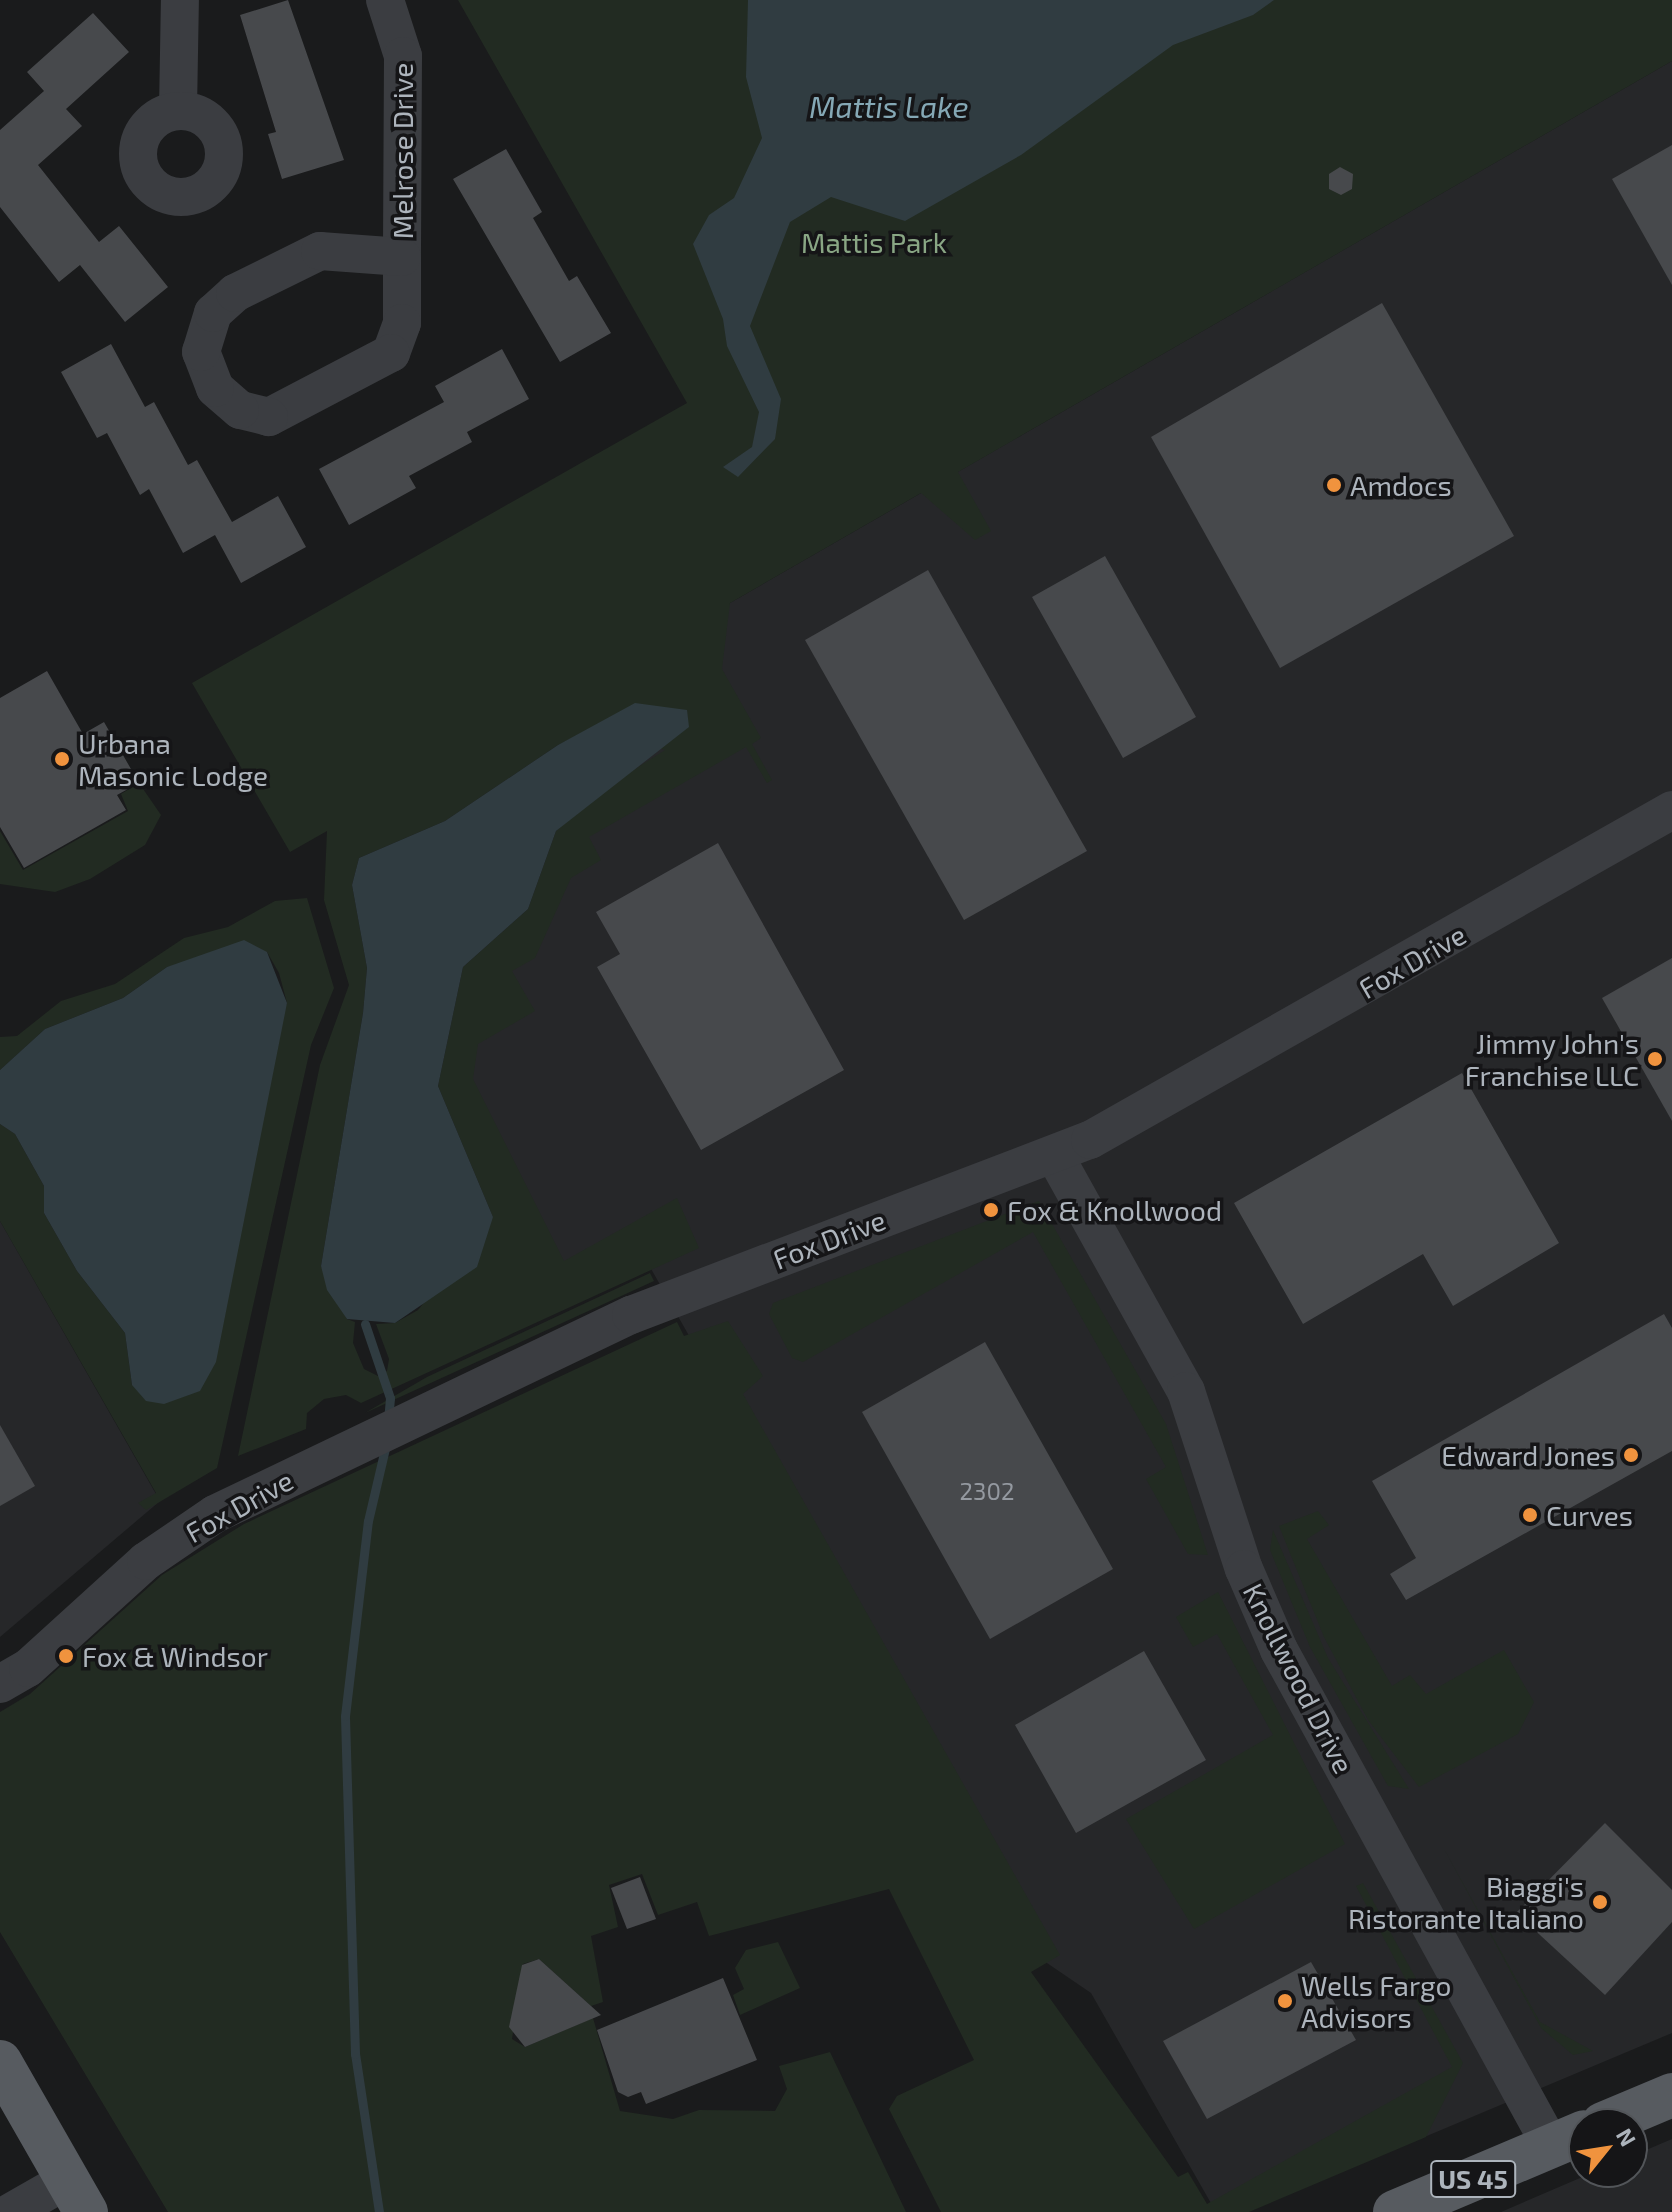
<!DOCTYPE html>
<html>
<head>
<meta charset="utf-8">
<style>
  body { margin:0 }
  #map { position:relative; width:1672px; height:2212px; overflow:hidden; background:#1a1b1c; font-family:"Exo 2",sans-serif }
  div>[style] { position:absolute }
  .built>* { inset:0; background:#262729 }
  .green>* { inset:0; background:#222b22 }
  .water>* { inset:0; background:#303c41 }
  .stream>* { height:9px; margin:-4.5px; padding:0 4.5px; transform-origin:4.5px; border-radius:4.5px; background:#303c41 }
  .building>* { inset:0; background:#47494c }
  .minor>* { height:38px; margin:-19px; padding:0 19px; transform-origin:19px; border-radius:19px; background:#3b3d41 }
  .minor>.ring { margin:-19px; padding:0; box-sizing:content-box; background:none; border:38px solid #3b3d41; border-radius:50% }
  .major>* { height:44px; margin:-22px; padding:0 22px; transform-origin:22px; border-radius:22px; background:#575b60 }
  .dots>* { width:22px; height:22px; translate:-50% -50%; box-sizing:border-box; border:4px solid #151517; border-radius:50% }
  span { translate:-50% -50%; white-space:nowrap; text-align:center; line-height:1.15; -webkit-text-stroke:7px #151517; paint-order:stroke }
  .number-label { font-size:24px; color:#9499a0 }
  .number-label span { -webkit-text-stroke-width:0 }
  .shield-label span { padding:2px 6px; background:#151517; border:2px solid; border-radius:6px; -webkit-text-stroke-width:0 }
  .shield-label { font-size:26px; color:#adb4bc; font-weight:700 }
  .street-label { font-size:28px; color:#adb4bc }
  .park-label { font-size:28px; color:#89a684 }
  .poi-label { font-size:28px; color:#adb4bc }
  .left { translate:0 -50%; text-align:left }
  .right { translate:-100% -50%; text-align:right }
  .water-label { font-size:30px; color:#85a8b5; font-style:italic }
  .north { position:absolute; left:1568px; top:2108px; width:80px; height:80px; box-sizing:border-box; background:#151517; border:2px solid #525559; border-radius:50%; rotate:60deg; font-size:22px; font-weight:700; line-height:32px; text-align:center; color:#adb4bc }
  .north::after { content:''; display:block; margin:auto; width:28px; height:36px; background:#f0933e; clip-path:polygon(50% 0,100% 100%,50% 72%,0 100%) }
</style>
</head>
<body>
<div id="map">
  <div class="built">
    <i style="clip-path:polygon(1672px 61px,1672px 2033px,1246px 2212px,1216px 2212px,1091px 1993px,1044px 1961px,650px 1267px,547px 1313px,453px 1069px,570px 840px,710px 648px,730px 603px)"></i>
    <i style="clip-path:polygon(0 1221px,160px 1501px,0 1637px)"></i>
    <i style="clip-path:polygon(1672px 2139px,1672px 2212px,1501px 2212px,1594px 2172px,1632px 2172px,1632px 2156px)"></i>
  </div>
  <div class="green">
    <i style="clip-path:polygon(evenodd,458px 0,1672px 0,1672px 61px,958px 472px,991px 531px,975px 540px,921px 493px,730px 603px,722px 669px,761px 738px,752px 744px,772px 780px,767px 783px,746px 747px,589px 837px,601px 860px,571px 878px,535px 958px,512px 971px,535px 1011px,478px 1044px,473px 1079px,564px 1261px,677px 1198px,699px 1248px,361px 1403px,346px 1395px,324px 1399px,307px 1413px,306px 1429px,238px 1456px,320px 1065px,349px 985px,324px 900px,327px 831px,290px 852px,192px 683px,687px 403px,458px 0,597px 726px,665px 750px,602px 790px,556px 831px,528px 909px,463px 967px,438px 1086px,493px 1217px,418px 1310px,395px 1323px,376px 1324px,389px 1359px,387px 1371px,378px 1376px,364px 1369px,353px 1343px,355px 1322px,347px 1319px,321px 1266px,363px 1013px,367px 968px,352px 885px,359px 858px,445px 821px,558px 745px,597px 726px)"></i>
    <i style="clip-path:polygon(139px 783px,161px 815px,145px 845px,90px 879px,55px 892px,0 884px,0 831px,23px 870px,128px 811px,121px 794px)"></i>
    <i style="clip-path:polygon(307px 898px,334px 988px,311px 1045px,217px 1468px,146px 1510px,138px 1503px,156px 1493px,0 1221px,0 1124px,15px 1134px,44px 1186px,44px 1213px,77px 1271px,125px 1333px,132px 1385px,287px 1003px,279px 973px,267px 952px,167px 967px,123px 998px,45px 1029px,0 1070px,0 1037px,17px 1036px,61px 1001px,115px 984px,184px 938px,228px 927px,275px 901px)"></i>
    <i style="clip-path:polygon(1039px 1201px,1166px 1424px,1208px 1555px,1188px 1554px,1146px 1479px,1166px 1467px,1033px 1232px,803px 1362px,792px 1358px,769px 1314px,773px 1303px)"></i>
    <i style="clip-path:polygon(650px 1273px,654px 1281px,365px 1413px,427px 1377px)"></i>
    <i style="clip-path:polygon(728px 1321px,763px 1376px,743px 1394px,1060px 1955px,1031px 1972px,1178px 2177px,1188px 2172px,1207px 2204px,1452px 2067px,1356px 1886px,1363px 1883px,1463px 2063px,1426px 2137px,1249px 2212px,941px 2212px,889px 2109px,897px 2096px,974px 2060px,889px 1889px,709px 1936px,697px 1902px,658px 1915px,642px 1874px,609px 1885px,618px 1927px,591px 1936px,603px 2002px,591px 2006px,539px 1959px,523px 1964px,512px 2039px,525px 2047px,593px 2018px,620px 2111px,673px 2119px,699px 2110px,775px 2111px,787px 2089px,779px 2066px,830px 2052px,906px 2212px,168px 2212px,0 1932px,0 1712px,30px 1694px,162px 1575px,244px 1524px,677px 1322px,684px 1336px)"></i>
    <i style="clip-path:polygon(1318px 1511px,1329px 1525px,1307px 1539px,1392px 1686px,1410px 1675px,1426px 1694px,1504px 1650px,1534px 1702px,1518px 1734px,1419px 1787px,1368px 1720px,1324px 1637px,1279px 1526px)"></i>
    <i style="clip-path:polygon(1273px 1530px,1328px 1658px,1409px 1789px,1388px 1786px,1310px 1647px,1270px 1550px)"></i>
    <i style="clip-path:polygon(1218px 1592px,1345px 1844px,1194px 1929px,1126px 1819px,1273px 1735px,1217px 1634px,1193px 1647px,1176px 1617px)"></i>
    <i style="clip-path:polygon(1443px 1847px,1540px 2022px,1593px 2051px,1573px 2055px,1541px 2028px)"></i>
    <i style="clip-path:polygon(778px 1942px,800px 1988px,740px 2015px,733px 1995px,744px 1989px,735px 1968px,746px 1950px)"></i>
  </div>
  <div class="water">
    <i style="clip-path:polygon(748px 0,1274px 0,1253px 15px,1173px 45px,1021px 155px,905px 221px,831px 197px,790px 222px,750px 326px,781px 399px,775px 439px,738px 477px,723px 467px,752px 447px,759px 412px,727px 346px,723px 319px,693px 244px,709px 215px,734px 198px,762px 138px,746px 77px)"></i>
    <i style="clip-path:polygon(635px 703px,687px 710px,689px 727px,556px 831px,528px 909px,463px 967px,438px 1086px,493px 1217px,477px 1267px,395px 1323px,347px 1319px,327px 1290px,321px 1266px,363px 1013px,367px 968px,352px 885px,359px 858px,445px 821px,558px 745px)"></i>
    <i style="clip-path:polygon(244px 940px,267px 952px,287px 1003px,216px 1362px,200px 1391px,164px 1404px,146px 1401px,132px 1385px,125px 1333px,77px 1271px,44px 1213px,44px 1186px,15px 1134px,0 1124px,0 1070px,45px 1029px,123px 998px,167px 967px)"></i>
  </div>
  <div class="stream">
    <i style="left:365px;top:1324px;width:78px;rotate:71.3deg"></i>
    <i style="left:390px;top:1398px;width:23px;rotate:95deg"></i>
    <i style="left:379px;top:2212px;width:160px;rotate:-98.6deg"></i>
    <i style="left:355px;top:2054px;width:338px;rotate:-91.7deg"></i>
    <i style="left:345px;top:1716px;width:196px;rotate:-83.3deg"></i>
    <i style="left:368px;top:1521px;width:79px;rotate:-76.8deg"></i>
  </div>
  <div class="building">
    <i style="clip-path:polygon(288px 0,344px 160px,282px 179px,268px 134px,276px 132px,240px 15px)"></i>
    <i style="clip-path:polygon(93px 13px,129px 52px,66px 109px,82px 126px,38px 165px,99px 242px,119px 226px,168px 287px,125px 322px,80px 265px,59px 282px,0 207px,0 130px,44px 91px,27px 72px)"></i>
    <i style="clip-path:polygon(1672px 145px,1672px 285px,1612px 179px)"></i>
    <i style="clip-path:polygon(506px 149px,542px 212px,533px 218px,569px 281px,577px 276px,611px 333px,560px 362px,453px 179px)"></i>
    <i style="clip-path:polygon(1340px 167px,1353px 174px,1352px 189px,1341px 195px,1329px 189px,1329px 174px)"></i>
    <i style="clip-path:polygon(1382px 303px,1514px 536px,1280px 668px,1151px 437px)"></i>
    <i style="clip-path:polygon(111px 344px,145px 407px,154px 402px,188px 465px,197px 460px,232px 522px,278px 496px,306px 547px,241px 583px,215px 535px,183px 553px,149px 489px,140px 495px,107px 433px,97px 438px,61px 372px)"></i>
    <i style="clip-path:polygon(502px 349px,529px 399px,467px 432px,472px 442px,409px 476px,416px 488px,349px 525px,319px 469px,444px 402px,435px 386px)"></i>
    <i style="clip-path:polygon(1105px 556px,1196px 717px,1123px 758px,1032px 597px)"></i>
    <i style="clip-path:polygon(928px 570px,1087px 851px,964px 920px,805px 640px)"></i>
    <i style="clip-path:polygon(47px 671px,83px 734px,104px 722px,139px 783px,117px 795px,126px 810px,24px 868px,0 827px,0 698px)"></i>
    <i style="clip-path:polygon(718px 843px,844px 1070px,701px 1150px,597px 967px,620px 954px,596px 912px)"></i>
    <i style="clip-path:polygon(1672px 958px,1672px 1121px,1602px 998px)"></i>
    <i style="clip-path:polygon(1462px 1073px,1559px 1243px,1453px 1306px,1423px 1254px,1303px 1324px,1234px 1203px)"></i>
    <i style="clip-path:polygon(1664px 1314px,1672px 1328px,1672px 1451px,1406px 1600px,1390px 1574px,1416px 1558px,1372px 1481px)"></i>
    <i style="clip-path:polygon(985px 1342px,1113px 1569px,990px 1639px,862px 1412px)"></i>
    <i style="clip-path:polygon(0 1425px,35px 1486px,0 1506px)"></i>
    <i style="clip-path:polygon(1144px 1651px,1206px 1760px,1076px 1833px,1015px 1725px)"></i>
    <i style="clip-path:polygon(1605px 1823px,1672px 1890px,1672px 1922px,1605px 1995px,1516px 1913px)"></i>
    <i style="clip-path:polygon(640px 1877px,656px 1919px,627px 1929px,611px 1888px)"></i>
    <i style="clip-path:polygon(539px 1959px,601px 2015px,525px 2047px,509px 2027px,522px 1965px)"></i>
    <i style="clip-path:polygon(1311px 1962px,1356px 2040px,1207px 2119px,1163px 2041px)"></i>
    <i style="clip-path:polygon(723px 1978px,757px 2060px,646px 2104px,641px 2092px,628px 2097px,618px 2092px,597px 2030px)"></i>
  </div>
  <div class="minor">
    <i style="left:385px;top:0;width:59px;rotate:72.2deg"></i>
    <i style="left:403px;top:56px;width:201px;rotate:90.3deg"></i>
    <i style="left:402px;top:257px;width:66px;rotate:90deg"></i>
    <i style="left:402px;top:323px;width:32px;rotate:110deg"></i>
    <i style="left:391px;top:353px;width:138px;rotate:152.3deg"></i>
    <i style="left:269px;top:417px;width:30px;rotate:-166deg"></i>
    <i style="left:240px;top:410px;width:33px;rotate:-139deg"></i>
    <i style="left:215px;top:388px;width:39px;rotate:-111deg"></i>
    <i style="left:201px;top:352px;width:41px;rotate:-72.9deg"></i>
    <i style="left:213px;top:313px;width:30px;rotate:-42deg"></i>
    <i style="left:235px;top:293px;width:95px;rotate:-26.3deg"></i>
    <i style="left:320px;top:251px;width:82px;rotate:4.2deg"></i>
    <i style="left:178px;top:110px;width:110px;rotate:-89deg"></i>
    <i class="ring" style="left:138px;top:111px;width:48px;height:48px"></i>
    <i style="left:1055px;top:1156px;width:269px;rotate:60.9deg"></i>
    <i style="left:1186px;top:1391px;width:187px;rotate:72deg"></i>
    <i style="left:1244px;top:1569px;width:88px;rotate:66.6deg"></i>
    <i style="left:1279px;top:1650px;width:566px;rotate:61.26deg"></i>
    <i style="left:0;top:1684px;width:32px;rotate:-30deg"></i>
    <i style="left:28px;top:1668px;width:159px;rotate:-42.2deg"></i>
    <i style="left:146px;top:1561px;width:83px;rotate:-34.3deg"></i>
    <i style="left:215px;top:1514px;width:461px;rotate:-25.6deg"></i>
    <i style="left:631px;top:1315px;width:491px;rotate:-20.9deg"></i>
    <i style="left:1090px;top:1140px;width:669px;rotate:-29.55deg"></i>
    <i style="left:11px;top:2212px;width:64px;rotate:-29.7deg"></i>
  </div>
  <div class="major">
    <i style="left:0;top:2062px;width:173px;rotate:60.2deg"></i>
    <i style="left:1603px;top:2124px;width:75px;rotate:-22.8deg"></i>
    <i style="left:1395px;top:2212px;width:205px;rotate:-22.9deg"></i>
  </div>
  <div class="dots">
    <i style="left:1334px;top:485px;background:#f0933e"></i>
    <i style="left:62px;top:759px;background:#f0933e"></i>
    <i style="left:1655px;top:1059px;background:#f0933e"></i>
    <i style="left:991px;top:1210px;background:#f0933e"></i>
    <i style="left:1631px;top:1455px;background:#f0933e"></i>
    <i style="left:1530px;top:1515px;background:#f0933e"></i>
    <i style="left:66px;top:1656px;background:#f0933e"></i>
    <i style="left:1600px;top:1902px;background:#f0933e"></i>
    <i style="left:1285px;top:2001px;background:#f0933e"></i>
  </div>
  <div class="number-label">
    <span style="left:987px;top:1491px">2302</span>
  </div>
  <div class="shield-label">
    <span style="left:1473px;top:2179px">US 45</span>
  </div>
  <div class="street-label">
    <span style="left:402px;top:151px;rotate:-90deg">Melrose Drive</span>
    <span style="left:1412px;top:961px;rotate:-30deg">Fox Drive</span>
    <span style="left:829px;top:1239px;rotate:-21deg">Fox Drive</span>
    <span style="left:239px;top:1506px;rotate:-29deg">Fox Drive</span>
    <span style="left:1299px;top:1678px;rotate:63deg">Knollwood Drive</span>
  </div>
  <div class="park-label">
    <span style="left:874px;top:242px">Mattis Park</span>
  </div>
  <div class="poi-label">
    <span class="left" style="left:1350px;top:485px">Amdocs</span>
    <span class="left" style="left:78px;top:759px">Urbana<br>Masonic Lodge</span>
    <span class="right" style="left:1639px;top:1059px">Jimmy John's<br>Franchise LLC</span>
    <span class="left" style="left:1007px;top:1210px">Fox &amp; Knollwood</span>
    <span class="right" style="left:1615px;top:1455px">Edward Jones</span>
    <span class="left" style="left:1546px;top:1515px">Curves</span>
    <span class="left" style="left:82px;top:1656px">Fox &amp; Windsor</span>
    <span class="right" style="left:1584px;top:1902px">Biaggi's<br>Ristorante Italiano</span>
    <span class="left" style="left:1301px;top:2001px">Wells Fargo<br>Advisors</span>
  </div>
  <div class="water-label">
    <span style="left:889px;top:106px">Mattis Lake</span>
  </div>
  <div class="north">N</div>
</div>
</body>
</html>
